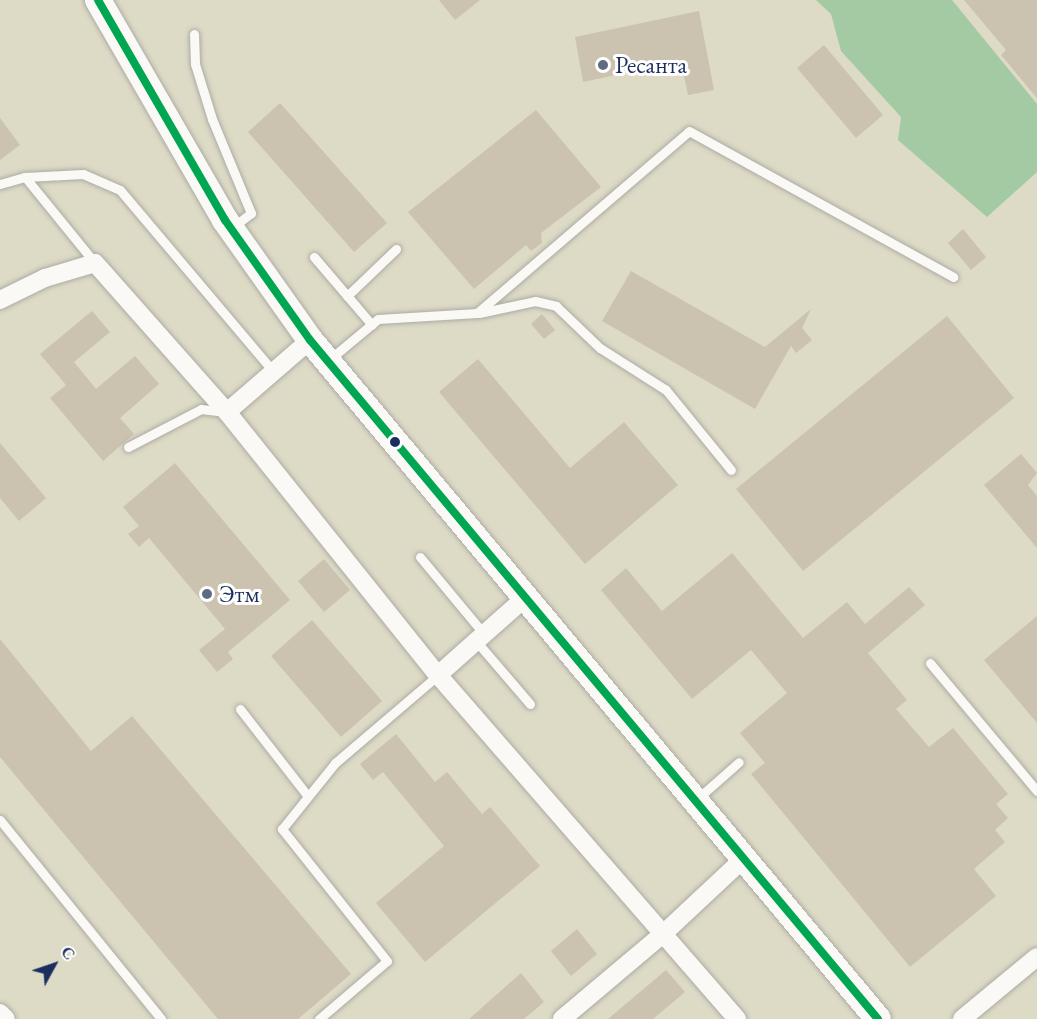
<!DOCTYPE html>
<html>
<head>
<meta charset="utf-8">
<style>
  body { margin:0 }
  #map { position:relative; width:1037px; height:1019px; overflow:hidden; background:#dddac6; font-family:"EB Garamond",serif }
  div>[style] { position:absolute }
  .forest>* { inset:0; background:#a3caa2 }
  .building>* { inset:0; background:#ccc2b0 }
  .roads { filter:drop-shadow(0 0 2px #adaca4) drop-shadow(0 0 2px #adaca4) }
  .lane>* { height:9px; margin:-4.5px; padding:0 4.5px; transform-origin:4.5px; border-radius:4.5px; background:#faf9f6 }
  .street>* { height:18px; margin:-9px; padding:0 9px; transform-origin:9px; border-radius:9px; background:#faf9f6 }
  .secondary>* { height:26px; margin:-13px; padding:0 13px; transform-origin:13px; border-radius:13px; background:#faf9f6 }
  .bus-1>* { height:8px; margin:-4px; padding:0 4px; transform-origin:4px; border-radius:4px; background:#00a651 }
  .dots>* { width:16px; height:16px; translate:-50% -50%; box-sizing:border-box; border:3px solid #fff; border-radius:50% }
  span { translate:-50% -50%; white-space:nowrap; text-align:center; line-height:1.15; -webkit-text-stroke:6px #fff; paint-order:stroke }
  .poi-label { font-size:24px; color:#1b2f5e }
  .left { translate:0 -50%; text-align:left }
  .north { position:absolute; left:24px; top:935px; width:60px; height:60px; -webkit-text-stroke:4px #fff; paint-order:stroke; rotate:50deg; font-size:16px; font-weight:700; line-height:24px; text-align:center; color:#1b2f5e }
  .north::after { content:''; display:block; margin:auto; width:21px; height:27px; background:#1b2f5e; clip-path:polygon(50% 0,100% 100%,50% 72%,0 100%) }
</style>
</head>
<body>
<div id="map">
  <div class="forest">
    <i style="clip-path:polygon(816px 0,952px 0,1037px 104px,1037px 172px,987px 217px,898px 140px,901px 117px,841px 51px,831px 14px)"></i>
  </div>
  <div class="building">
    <i style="clip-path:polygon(439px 0,480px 0,455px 20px)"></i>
    <i style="clip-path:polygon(964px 0,1037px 0,1037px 98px,1001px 55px,1006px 50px)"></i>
    <i style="clip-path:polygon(699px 11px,714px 90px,688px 95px,681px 61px,583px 82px,575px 37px)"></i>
    <i style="clip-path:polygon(824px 45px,883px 115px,856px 138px,797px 68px)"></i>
    <i style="clip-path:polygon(280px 103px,387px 223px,354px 252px,248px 132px)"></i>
    <i style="clip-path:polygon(536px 110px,601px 187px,541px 233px,542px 243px,531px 251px,526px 245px,474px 289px,408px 212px)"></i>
    <i style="clip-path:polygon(0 118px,20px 145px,0 160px)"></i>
    <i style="clip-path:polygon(963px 229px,986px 257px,971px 270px,948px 243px)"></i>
    <i style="clip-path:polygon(631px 271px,765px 347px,811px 309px,802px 328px,812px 340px,796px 353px,791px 346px,755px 409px,602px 321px)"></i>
    <i style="clip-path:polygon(92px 311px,110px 332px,74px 362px,96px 389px,135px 356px,159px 384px,120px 418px,134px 434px,103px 461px,50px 398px,66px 385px,40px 354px)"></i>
    <i style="clip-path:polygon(542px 314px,555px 330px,544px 339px,531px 324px)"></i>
    <i style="clip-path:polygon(947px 316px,1014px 398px,803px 571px,736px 489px)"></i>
    <i style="clip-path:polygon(478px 359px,570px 468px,624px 422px,678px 485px,585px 564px,439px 392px)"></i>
    <i style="clip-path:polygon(0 443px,46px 498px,19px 521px,0 498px)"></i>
    <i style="clip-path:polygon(1021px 454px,1037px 473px,1028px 485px,1037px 496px,1037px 548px,984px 485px)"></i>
    <i style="clip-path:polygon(175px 463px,290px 600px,228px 652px,233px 659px,217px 672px,199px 650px,225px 629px,149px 538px,139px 547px,128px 534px,139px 526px,123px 507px)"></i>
    <i style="clip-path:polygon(732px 553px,803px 638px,847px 602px,865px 624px,909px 587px,925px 605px,868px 653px,907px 700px,896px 709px,929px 747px,953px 728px,1008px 794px,996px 804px,1008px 818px,995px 830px,1005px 842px,974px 869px,996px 896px,910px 967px,751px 774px,765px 763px,740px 733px,787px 693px,751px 650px,692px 699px,601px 590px,626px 568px,662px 611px)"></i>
    <i style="clip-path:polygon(324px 559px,350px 590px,324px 612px,298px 581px)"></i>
    <i style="clip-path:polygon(1037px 616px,1037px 723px,984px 660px)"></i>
    <i style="clip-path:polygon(312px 620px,382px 701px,341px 737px,271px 656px)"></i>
    <i style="clip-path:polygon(0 639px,91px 751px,132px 716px,351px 974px,298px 1019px,218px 1019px,0 757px)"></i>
    <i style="clip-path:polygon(396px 734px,435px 782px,447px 772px,482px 814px,490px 807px,540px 866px,425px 962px,376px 903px,444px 846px,383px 772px,373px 780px,360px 764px)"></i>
    <i style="clip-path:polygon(577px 929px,597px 954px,571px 976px,551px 951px)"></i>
    <i style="clip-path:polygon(666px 970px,685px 992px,653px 1019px,608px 1019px)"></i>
    <i style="clip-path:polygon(521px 973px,544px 1002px,524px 1019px,469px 1019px)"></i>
  </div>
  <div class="roads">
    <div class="lane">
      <i style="left:194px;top:34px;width:30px;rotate:88deg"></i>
      <i style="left:195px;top:64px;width:58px;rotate:72.8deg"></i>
      <i style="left:212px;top:119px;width:102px;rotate:67.5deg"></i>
      <i style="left:251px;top:213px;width:24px;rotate:142deg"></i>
      <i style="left:25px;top:177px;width:111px;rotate:50.9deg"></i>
      <i style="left:0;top:184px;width:26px;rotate:-16deg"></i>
      <i style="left:25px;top:177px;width:58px;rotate:-3deg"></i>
      <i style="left:83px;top:174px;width:40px;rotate:23.4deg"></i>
      <i style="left:120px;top:190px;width:238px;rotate:49.8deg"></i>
      <i style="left:314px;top:257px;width:89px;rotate:49.5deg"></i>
      <i style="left:347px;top:296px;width:68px;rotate:-43.8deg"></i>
      <i style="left:479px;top:313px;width:57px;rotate:-12.1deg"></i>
      <i style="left:535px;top:301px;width:22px;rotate:13deg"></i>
      <i style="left:556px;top:306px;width:61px;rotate:43.7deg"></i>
      <i style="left:600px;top:348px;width:78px;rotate:32.5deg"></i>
      <i style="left:666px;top:390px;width:103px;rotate:50.9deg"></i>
      <i style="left:330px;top:359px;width:62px;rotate:-39.8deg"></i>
      <i style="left:378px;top:319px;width:99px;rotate:-3.5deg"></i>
      <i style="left:477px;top:313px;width:279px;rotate:-40.6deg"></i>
      <i style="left:689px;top:131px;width:302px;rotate:28.9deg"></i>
      <i style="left:128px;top:447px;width:82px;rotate:-27.5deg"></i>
      <i style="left:201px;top:409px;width:23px;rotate:7deg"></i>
      <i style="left:420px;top:557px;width:100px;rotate:50.3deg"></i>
      <i style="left:476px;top:641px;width:83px;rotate:49.4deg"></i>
      <i style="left:930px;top:663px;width:167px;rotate:50.1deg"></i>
      <i style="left:240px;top:709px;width:109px;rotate:52.1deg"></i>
      <i style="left:696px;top:800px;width:57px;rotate:-41.5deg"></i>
      <i style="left:0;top:820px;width:256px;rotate:51deg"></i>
      <i style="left:319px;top:1019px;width:89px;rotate:-40.5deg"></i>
      <i style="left:387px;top:961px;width:169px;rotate:-128.5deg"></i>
      <i style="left:282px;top:829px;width:85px;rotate:-51.2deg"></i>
      <i style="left:335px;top:763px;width:135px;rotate:-40.5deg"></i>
    </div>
    <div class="street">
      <i style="left:0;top:300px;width:50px;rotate:-26.1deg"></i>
      <i style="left:45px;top:278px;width:52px;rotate:-16.7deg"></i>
      <i style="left:95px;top:263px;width:199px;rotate:48.5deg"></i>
      <i style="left:227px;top:412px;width:337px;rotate:51.3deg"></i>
      <i style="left:438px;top:675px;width:456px;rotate:49deg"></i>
      <i style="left:227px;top:412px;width:110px;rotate:-40.9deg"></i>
      <i style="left:438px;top:675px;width:118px;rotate:-41.6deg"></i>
      <i style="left:0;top:1013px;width:8px;rotate:45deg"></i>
      <i style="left:562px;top:1019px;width:132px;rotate:-40.1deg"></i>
      <i style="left:663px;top:934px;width:108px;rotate:-43.1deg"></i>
      <i style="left:962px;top:1019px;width:97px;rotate:-39.6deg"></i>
    </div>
    <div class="secondary">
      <i style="left:98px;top:0;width:254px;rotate:60deg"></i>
      <i style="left:225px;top:220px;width:147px;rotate:54.7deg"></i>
      <i style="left:310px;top:340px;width:885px;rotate:50.09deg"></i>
    </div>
  </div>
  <div class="bus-1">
    <i style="left:98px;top:0;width:254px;rotate:60deg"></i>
    <i style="left:225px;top:220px;width:147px;rotate:54.7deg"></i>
    <i style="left:310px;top:340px;width:885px;rotate:50.09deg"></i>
  </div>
  <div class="dots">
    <i style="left:603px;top:65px;background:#5f6b82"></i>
    <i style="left:395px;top:442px;background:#1b2f5e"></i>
    <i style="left:207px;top:594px;background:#5f6b82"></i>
  </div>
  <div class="poi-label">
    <span class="left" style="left:615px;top:65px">Ресанта</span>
    <span class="left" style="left:219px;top:594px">Этм</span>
  </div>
  <div class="north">С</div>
</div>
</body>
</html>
